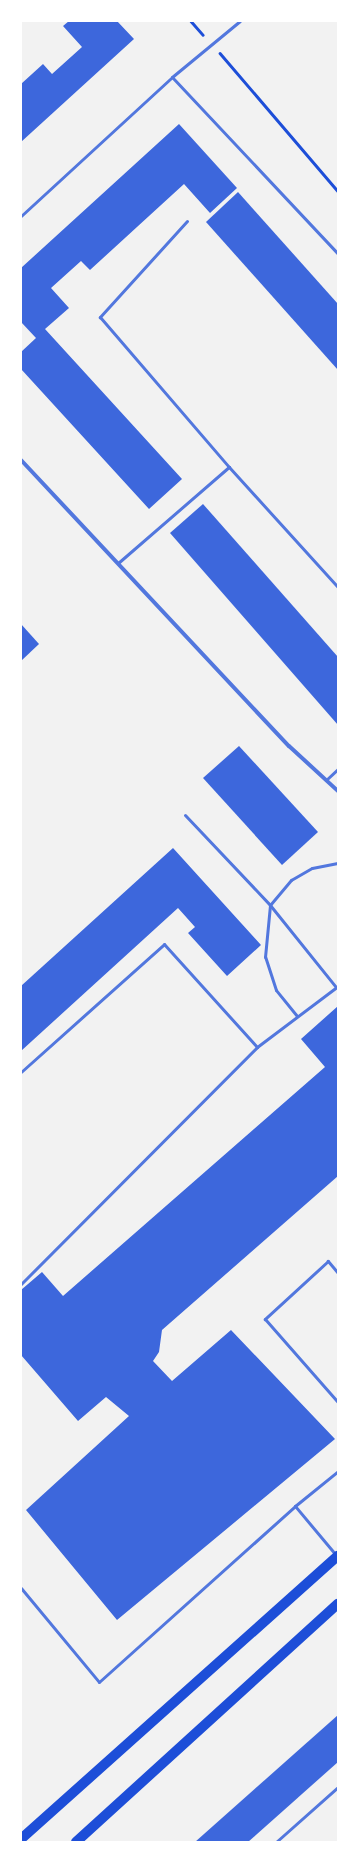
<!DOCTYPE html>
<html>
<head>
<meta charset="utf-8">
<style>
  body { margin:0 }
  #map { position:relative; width:359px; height:1863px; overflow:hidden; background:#f2f2f2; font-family:Inter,sans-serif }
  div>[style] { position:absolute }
  .building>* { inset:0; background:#3d67dc }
  .path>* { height:2.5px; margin:-1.25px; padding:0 1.25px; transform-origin:1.25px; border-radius:1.25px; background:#1d4ed8 }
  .service>* { height:3px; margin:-1.5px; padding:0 1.5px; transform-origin:1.5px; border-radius:1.5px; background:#5277de }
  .minor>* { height:4px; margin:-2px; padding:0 2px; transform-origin:2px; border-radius:2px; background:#5277de }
  .primary>* { height:10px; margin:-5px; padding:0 5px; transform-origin:5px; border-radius:5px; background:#1d4ed8 }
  span { translate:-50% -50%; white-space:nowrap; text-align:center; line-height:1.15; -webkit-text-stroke:3px #fff; paint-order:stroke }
  .frame { position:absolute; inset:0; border:22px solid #fff; pointer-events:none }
</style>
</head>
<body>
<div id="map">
  <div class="building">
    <i style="clip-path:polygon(69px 21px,117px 21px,134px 39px,21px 142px,21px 84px,43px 64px,52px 74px,82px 47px,63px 26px)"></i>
    <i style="clip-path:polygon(179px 124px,237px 188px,210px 213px,184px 184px,90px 270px,81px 261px,51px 288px,69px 308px,45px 329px,182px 479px,149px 509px,21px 369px,21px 352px,36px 338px,21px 322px,21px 268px)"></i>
    <i style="clip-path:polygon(238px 192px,338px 304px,338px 370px,206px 222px)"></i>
    <i style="clip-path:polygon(203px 504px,338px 657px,338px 725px,170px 533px)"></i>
    <i style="clip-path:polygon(21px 624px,39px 644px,21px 661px)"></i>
    <i style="clip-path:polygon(239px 746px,318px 832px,282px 865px,203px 778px)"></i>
    <i style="clip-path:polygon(173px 848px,261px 945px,227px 976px,188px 933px,195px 927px,178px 908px,21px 1051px,21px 986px)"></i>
    <i style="clip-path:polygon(338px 1006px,338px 1176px,162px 1330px,159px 1352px,153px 1361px,172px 1381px,231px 1330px,335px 1439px,117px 1620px,26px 1510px,129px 1416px,106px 1397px,78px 1421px,21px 1355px,21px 1290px,42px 1272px,63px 1296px,325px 1067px,301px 1039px)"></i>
    <i style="clip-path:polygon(338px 1715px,338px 1762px,248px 1842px,195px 1842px)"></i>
  </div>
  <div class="path">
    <i style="left:191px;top:21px;width:18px;rotate:49deg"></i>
    <i style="left:220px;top:53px;width:182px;rotate:49.5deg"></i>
  </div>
  <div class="service">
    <i style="left:172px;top:77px;width:88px;rotate:-39.5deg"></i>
    <i style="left:21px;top:216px;width:205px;rotate:-42.6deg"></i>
    <i style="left:172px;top:77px;width:243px;rotate:46.8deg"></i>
    <i style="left:187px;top:221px;width:130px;rotate:132.2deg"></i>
    <i style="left:100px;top:317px;width:198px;rotate:49.3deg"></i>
    <i style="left:118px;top:563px;width:147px;rotate:-40.9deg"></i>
    <i style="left:229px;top:467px;width:162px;rotate:47.8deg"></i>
    <i style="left:326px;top:780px;width:16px;rotate:-43deg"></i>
    <i style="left:185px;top:815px;width:124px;rotate:46.6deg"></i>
    <i style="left:270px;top:905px;width:105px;rotate:51.2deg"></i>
    <i style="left:297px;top:1016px;width:33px;rotate:-129deg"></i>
    <i style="left:276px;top:990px;width:35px;rotate:-108deg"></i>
    <i style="left:265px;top:957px;width:52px;rotate:-84.5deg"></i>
    <i style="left:270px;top:905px;width:33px;rotate:-50deg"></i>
    <i style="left:291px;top:880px;width:24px;rotate:-30deg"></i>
    <i style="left:312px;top:868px;width:26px;rotate:-11deg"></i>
    <i style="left:21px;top:1072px;width:192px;rotate:-41.8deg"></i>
    <i style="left:164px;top:944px;width:139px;rotate:47.9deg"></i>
    <i style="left:338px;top:1273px;width:16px;rotate:-130deg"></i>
    <i style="left:328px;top:1261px;width:86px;rotate:137.4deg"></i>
    <i style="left:265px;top:1319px;width:111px;rotate:48.7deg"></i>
    <i style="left:21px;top:1284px;width:334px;rotate:-45.1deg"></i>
    <i style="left:257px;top:1047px;width:101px;rotate:-37deg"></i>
    <i style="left:336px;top:1555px;width:64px;rotate:-129.9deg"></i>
    <i style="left:295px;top:1506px;width:55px;rotate:-39.1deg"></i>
    <i style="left:21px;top:1588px;width:122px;rotate:50.3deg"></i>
    <i style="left:99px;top:1682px;width:263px;rotate:-41.9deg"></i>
    <i style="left:276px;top:1842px;width:83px;rotate:-41.6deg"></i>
  </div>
  <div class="minor">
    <i style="left:21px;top:460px;width:392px;rotate:46.9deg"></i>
    <i style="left:289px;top:746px;width:67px;rotate:42.6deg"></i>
  </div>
  <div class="primary">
    <i style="left:21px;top:1839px;width:425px;rotate:-41.8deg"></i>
    <i style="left:76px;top:1842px;width:354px;rotate:-42.3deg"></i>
  </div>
  <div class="frame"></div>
</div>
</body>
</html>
